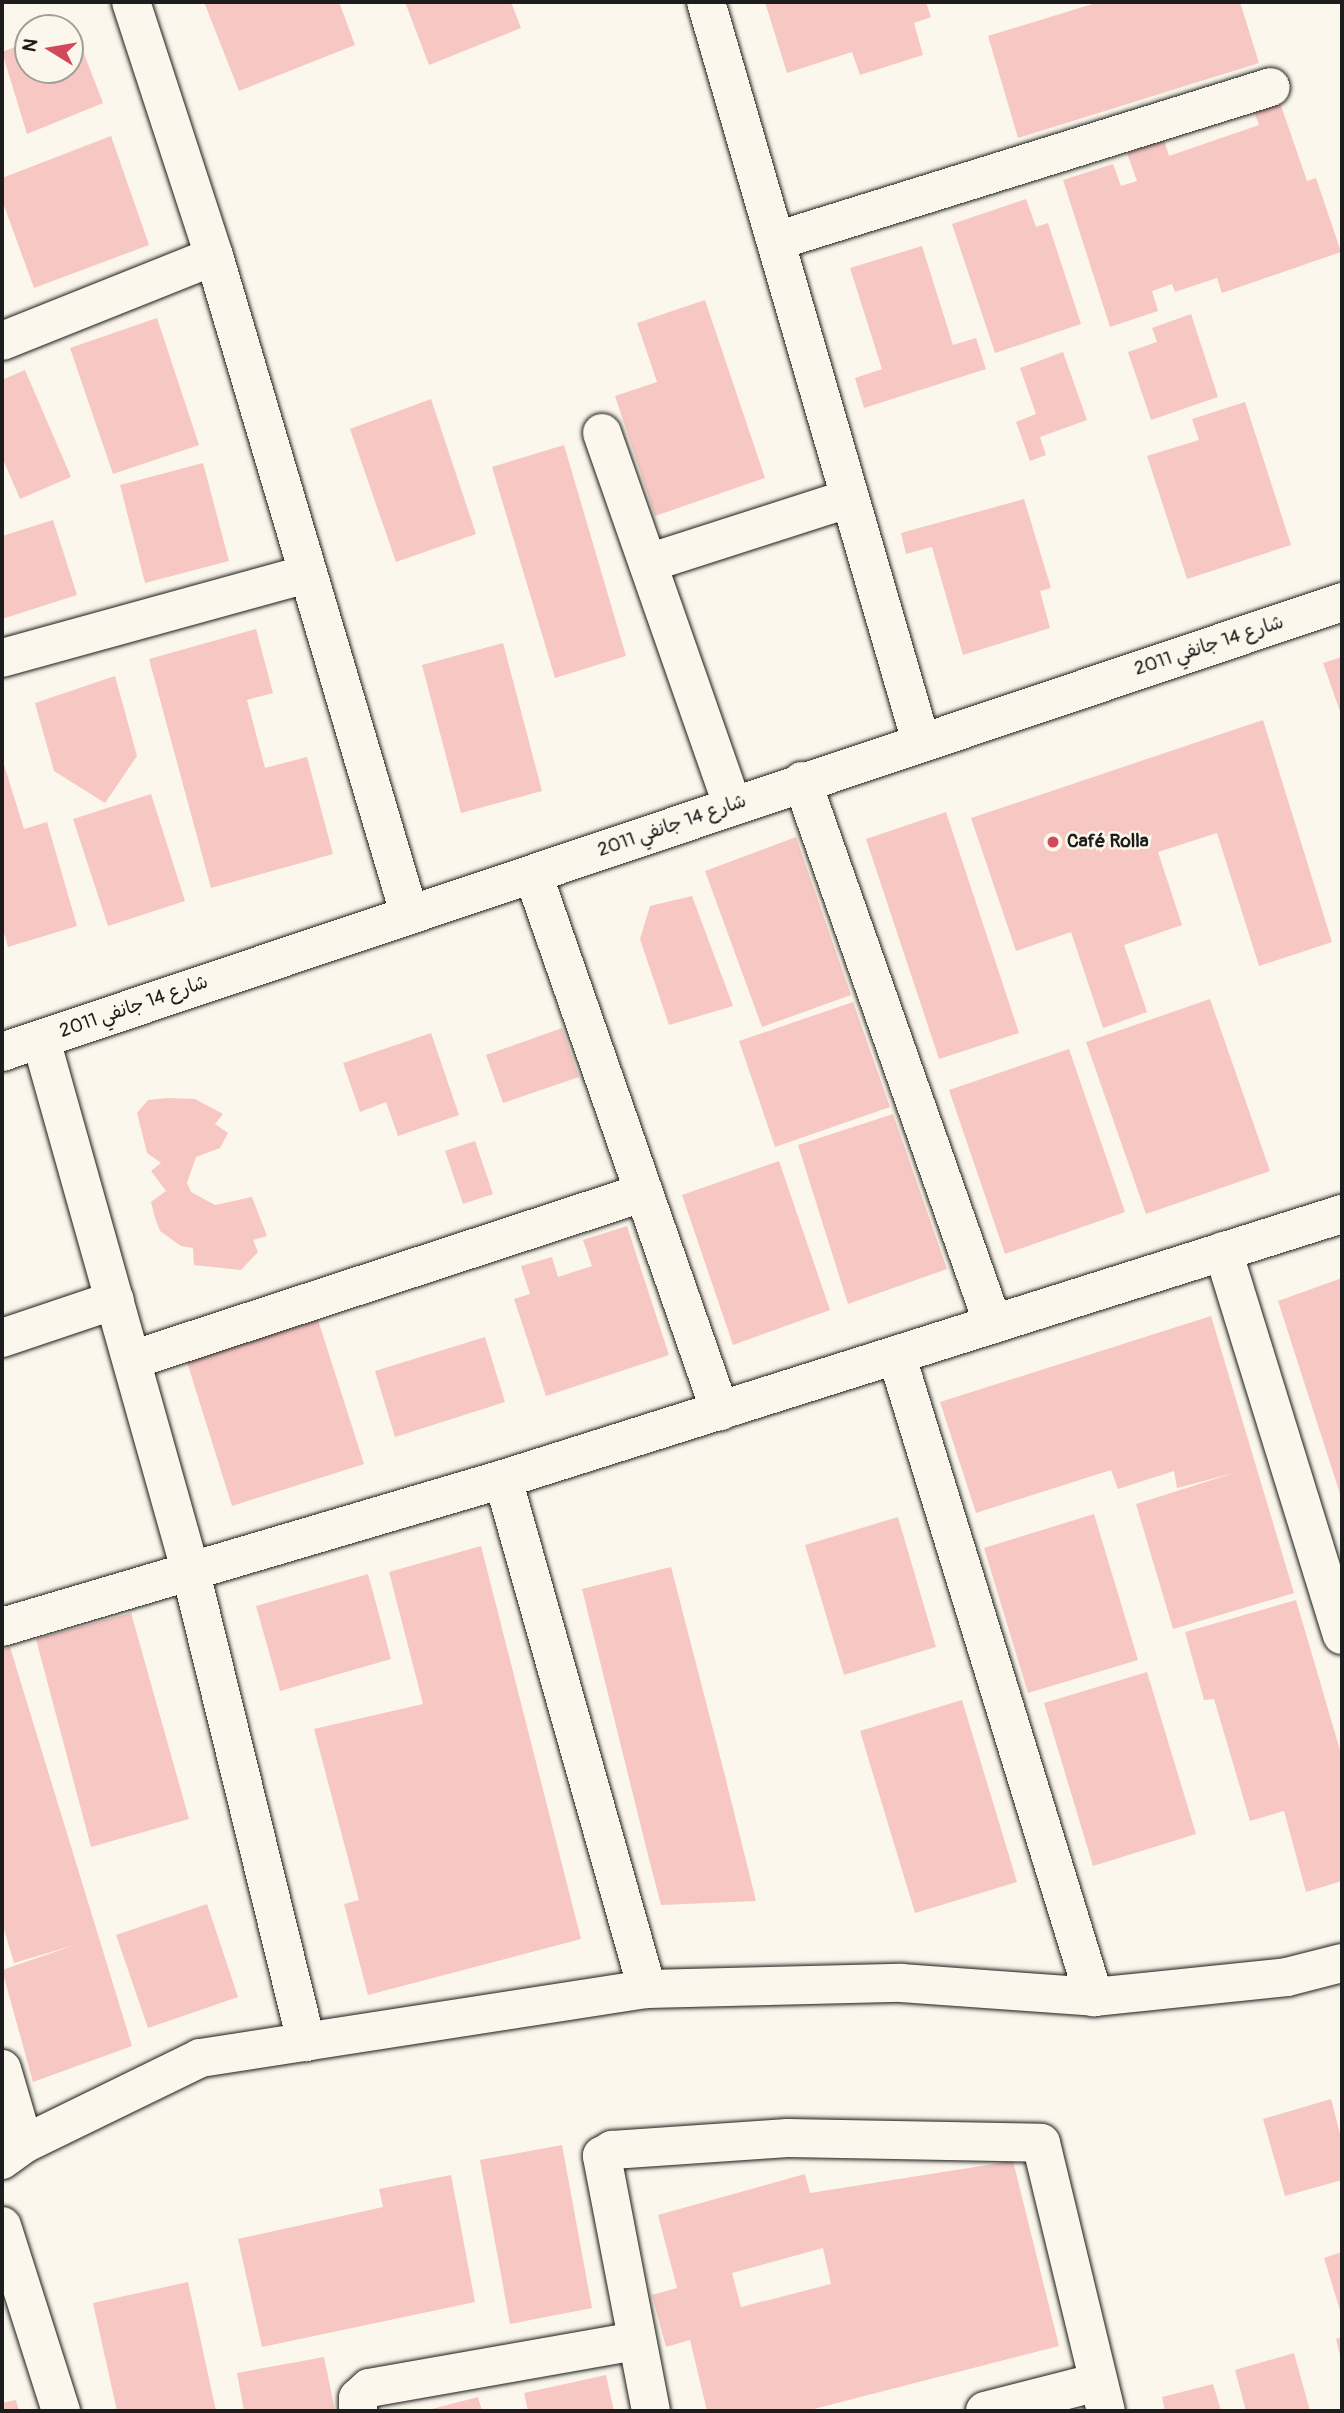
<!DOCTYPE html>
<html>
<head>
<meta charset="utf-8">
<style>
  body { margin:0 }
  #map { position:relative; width:1344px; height:2413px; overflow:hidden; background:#fbf7ec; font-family:Pangolin,"Playpen Sans Arabic",sans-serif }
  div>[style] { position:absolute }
  .building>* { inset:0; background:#f7c7c3 }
  .roads { filter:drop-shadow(0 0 2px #1c1c1c) drop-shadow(0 0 2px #1c1c1c) }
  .minor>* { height:38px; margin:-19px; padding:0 19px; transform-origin:19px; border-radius:19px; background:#fbf7ec }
  .dots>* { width:19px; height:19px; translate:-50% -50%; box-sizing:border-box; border:4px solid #fbf7ec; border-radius:50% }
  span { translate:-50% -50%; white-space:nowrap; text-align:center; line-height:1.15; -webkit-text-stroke:5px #fbf7ec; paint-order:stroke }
  .street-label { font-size:19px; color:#1c1c1c }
  .poi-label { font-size:19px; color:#1c1c1c; font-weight:700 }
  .left { translate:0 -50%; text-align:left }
  .frame { position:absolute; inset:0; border:4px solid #1c1c1c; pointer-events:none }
  .north { position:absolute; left:14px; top:14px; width:70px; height:70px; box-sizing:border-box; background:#fbf7ec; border:2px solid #a29f99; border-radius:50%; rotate:281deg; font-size:19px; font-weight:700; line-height:28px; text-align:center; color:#1c1c1c }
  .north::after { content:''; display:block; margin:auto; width:24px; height:32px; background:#d1495b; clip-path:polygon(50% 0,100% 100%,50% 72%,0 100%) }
</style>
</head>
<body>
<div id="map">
  <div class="building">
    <i style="clip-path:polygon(204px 2px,339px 2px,355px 45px,239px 91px)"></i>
    <i style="clip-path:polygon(405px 2px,511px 2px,521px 28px,429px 65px)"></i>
    <i style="clip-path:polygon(765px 2px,926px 2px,931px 17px,914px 23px,923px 55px,860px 75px,852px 52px,787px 73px)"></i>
    <i style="clip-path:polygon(1099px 2px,1240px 2px,1259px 63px,1018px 138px,988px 36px)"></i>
    <i style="clip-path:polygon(73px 25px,103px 103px,27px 134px,2px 52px,28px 42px,28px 70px,70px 70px)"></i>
    <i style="clip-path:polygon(1278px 97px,1307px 181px,1316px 178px,1341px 252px,1222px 293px,1217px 278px,1175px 292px,1172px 284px,1152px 291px,1158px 311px,1110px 327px,1063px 180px,1113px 164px,1121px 186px,1137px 181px,1127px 153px,1164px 140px,1169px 156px,1259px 125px,1252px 106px)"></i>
    <i style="clip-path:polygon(111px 136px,149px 245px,34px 288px,2px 200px,2px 178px)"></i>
    <i style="clip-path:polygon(1026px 199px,1036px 227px,1048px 223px,1081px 324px,995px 353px,952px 224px)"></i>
    <i style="clip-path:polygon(922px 246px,953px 345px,976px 338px,986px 369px,864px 408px,855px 378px,882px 369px,850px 268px)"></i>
    <i style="clip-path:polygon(705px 300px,765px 478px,655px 516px,615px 396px,657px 382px,637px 323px)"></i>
    <i style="clip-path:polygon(1191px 314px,1218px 397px,1151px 420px,1128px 352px,1157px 342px,1152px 328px)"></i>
    <i style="clip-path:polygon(157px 318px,199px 445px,113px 474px,70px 348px)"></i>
    <i style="clip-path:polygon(1063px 352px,1087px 420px,1040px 437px,1046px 455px,1030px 461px,1016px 422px,1036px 414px,1020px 368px)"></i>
    <i style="clip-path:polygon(25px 370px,71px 477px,20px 499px,2px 457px,2px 380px)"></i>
    <i style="clip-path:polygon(431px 399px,476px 534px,396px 562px,350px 429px)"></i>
    <i style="clip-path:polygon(1245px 402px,1291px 545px,1187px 579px,1147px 456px,1199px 440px,1192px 419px)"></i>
    <i style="clip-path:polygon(564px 445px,626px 656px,555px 678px,492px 467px)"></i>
    <i style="clip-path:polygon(203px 463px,229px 561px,145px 583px,120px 485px)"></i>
    <i style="clip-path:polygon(1024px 499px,1051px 588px,1040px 591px,1050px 628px,963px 655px,932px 547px,906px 554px,901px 533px)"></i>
    <i style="clip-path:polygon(53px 520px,77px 595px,2px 619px,2px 536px)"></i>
    <i style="clip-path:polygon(256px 629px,273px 693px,247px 700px,265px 768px,307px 757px,333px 854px,211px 888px,149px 659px)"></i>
    <i style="clip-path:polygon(503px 643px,542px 791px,461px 813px,422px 665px)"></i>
    <i style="clip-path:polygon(1342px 657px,1342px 717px,1323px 663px)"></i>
    <i style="clip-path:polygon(115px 676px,137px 756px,105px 803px,54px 771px,35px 703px)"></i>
    <i style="clip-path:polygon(1263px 720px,1332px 942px,1259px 966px,1217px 833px,1158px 852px,1182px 925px,1124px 945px,1147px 1012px,1103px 1028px,1071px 932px,1016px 951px,971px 818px)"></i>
    <i style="clip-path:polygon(2px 758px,24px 829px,47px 822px,77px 926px,8px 947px,2px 926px)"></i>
    <i style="clip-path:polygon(151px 794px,185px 901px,108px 926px,73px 819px)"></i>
    <i style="clip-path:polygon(946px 812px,1019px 1033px,939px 1059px,866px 839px)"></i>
    <i style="clip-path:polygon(796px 837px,851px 995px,762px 1027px,705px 871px)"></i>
    <i style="clip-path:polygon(692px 896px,733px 1006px,669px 1025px,640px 939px,650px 906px)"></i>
    <i style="clip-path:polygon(1210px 999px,1270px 1171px,1146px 1214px,1086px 1042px)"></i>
    <i style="clip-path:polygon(853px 1002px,890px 1107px,775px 1147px,739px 1041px)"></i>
    <i style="clip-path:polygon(562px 1028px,579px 1077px,503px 1103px,486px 1055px)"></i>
    <i style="clip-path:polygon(431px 1033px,459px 1115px,398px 1136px,386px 1102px,360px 1112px,343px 1063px)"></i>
    <i style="clip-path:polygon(1069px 1049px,1125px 1212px,1005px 1254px,949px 1090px)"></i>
    <i style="clip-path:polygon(168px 1098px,195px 1099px,223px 1114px,215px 1124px,228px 1133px,220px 1148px,196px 1157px,187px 1183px,191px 1192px,215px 1205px,252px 1197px,267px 1236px,253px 1240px,258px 1252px,241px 1270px,194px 1265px,193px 1248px,181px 1246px,160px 1231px,155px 1218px,151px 1202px,166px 1191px,151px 1171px,161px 1163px,147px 1153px,137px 1113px,148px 1100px)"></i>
    <i style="clip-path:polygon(893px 1114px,947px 1269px,848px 1304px,798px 1145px)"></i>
    <i style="clip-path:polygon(475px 1141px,493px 1194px,463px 1204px,445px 1151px)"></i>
    <i style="clip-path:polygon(779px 1161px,830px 1310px,733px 1345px,682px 1195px)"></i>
    <i style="clip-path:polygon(627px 1226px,669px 1355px,546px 1396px,514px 1299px,530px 1294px,521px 1266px,552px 1257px,558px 1277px,592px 1266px,583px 1240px)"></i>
    <i style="clip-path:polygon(1342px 1278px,1342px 1500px,1278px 1301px)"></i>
    <i style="clip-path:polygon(1211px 1316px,1294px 1593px,1173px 1629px,1136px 1504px,1234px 1473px,1177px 1488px,1174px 1471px,1118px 1489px,1111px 1470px,976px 1513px,940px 1402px)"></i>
    <i style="clip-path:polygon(318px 1320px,364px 1464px,232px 1506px,187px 1362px)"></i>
    <i style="clip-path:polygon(485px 1337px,505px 1402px,395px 1437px,375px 1371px)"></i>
    <i style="clip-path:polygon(1094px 1514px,1138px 1660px,1028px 1693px,984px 1548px)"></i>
    <i style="clip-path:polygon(898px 1517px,936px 1647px,844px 1675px,805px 1545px)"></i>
    <i style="clip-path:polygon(481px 1546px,581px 1939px,368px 1995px,344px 1904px,359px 1900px,314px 1729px,423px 1704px,389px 1572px)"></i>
    <i style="clip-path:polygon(671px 1567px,723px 1768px,756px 1901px,661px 1905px,648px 1855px,582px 1589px)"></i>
    <i style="clip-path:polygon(368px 1574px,391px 1659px,280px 1691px,256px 1606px)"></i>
    <i style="clip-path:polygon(1296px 1600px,1342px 1757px,1342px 1881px,1306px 1892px,1284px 1811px,1250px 1821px,1214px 1699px,1204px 1700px,1185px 1632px)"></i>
    <i style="clip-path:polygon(131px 1613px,189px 1819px,91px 1847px,36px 1639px)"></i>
    <i style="clip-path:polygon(10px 1647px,132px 2046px,33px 2082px,2px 1970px,75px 1945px,14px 1963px,2px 1923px,2px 1650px)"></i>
    <i style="clip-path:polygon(1147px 1672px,1196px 1834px,1093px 1866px,1044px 1703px)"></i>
    <i style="clip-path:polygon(962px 1700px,1017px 1882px,915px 1913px,860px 1731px)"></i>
    <i style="clip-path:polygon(207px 1904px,238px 1997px,148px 2028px,116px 1935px)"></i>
    <i style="clip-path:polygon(1331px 2099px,1342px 2141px,1342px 2180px,1285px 2196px,1263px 2119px)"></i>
    <i style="clip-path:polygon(562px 2145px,592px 2308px,510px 2324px,480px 2160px)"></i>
    <i style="clip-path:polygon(evenodd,1013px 2161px,1059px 2346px,806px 2411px,707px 2411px,690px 2340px,666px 2347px,652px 2295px,677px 2288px,658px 2215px,805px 2174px,810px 2193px,1013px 2161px,823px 2248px,831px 2284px,741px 2307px,732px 2273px,823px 2248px)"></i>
    <i style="clip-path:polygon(451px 2175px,475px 2302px,262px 2347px,238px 2239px,383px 2207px,379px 2189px)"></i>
    <i style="clip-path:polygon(1342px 2252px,1342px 2317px,1324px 2258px)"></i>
    <i style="clip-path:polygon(188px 2282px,216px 2411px,117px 2411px,93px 2303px)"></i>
    <i style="clip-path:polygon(1342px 2337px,1342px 2359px,1341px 2359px,1336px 2339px)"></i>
    <i style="clip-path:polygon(1294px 2353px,1310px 2411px,1246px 2411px,1235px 2370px)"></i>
    <i style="clip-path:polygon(324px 2357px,335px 2411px,244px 2411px,237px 2373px)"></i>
    <i style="clip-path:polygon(606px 2375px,614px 2411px,528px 2411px,524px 2393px)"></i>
    <i style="clip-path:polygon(1213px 2384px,1221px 2411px,1165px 2411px,1162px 2397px)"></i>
    <i style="clip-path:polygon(478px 2397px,482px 2411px,428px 2411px,428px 2410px)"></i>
    <i style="clip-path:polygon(16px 2400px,19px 2411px,2px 2411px,2px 2403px)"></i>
  </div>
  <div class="roads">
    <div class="minor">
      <i style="left:131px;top:2px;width:267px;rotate:71.9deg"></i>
      <i style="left:214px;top:256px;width:685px;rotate:73.47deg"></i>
      <i style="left:706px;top:2px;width:771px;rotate:73.8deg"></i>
      <i style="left:776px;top:241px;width:518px;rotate:-17.28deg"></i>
      <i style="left:2px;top:341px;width:228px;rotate:-21.8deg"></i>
      <i style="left:602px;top:433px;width:394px;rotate:70.7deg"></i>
      <i style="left:648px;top:563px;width:212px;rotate:-17.8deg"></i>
      <i style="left:2px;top:658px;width:317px;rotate:-15.4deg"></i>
      <i style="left:802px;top:781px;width:576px;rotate:70.62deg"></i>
      <i style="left:533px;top:874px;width:569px;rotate:70.8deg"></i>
      <i style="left:41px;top:1040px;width:554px;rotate:74.28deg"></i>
      <i style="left:191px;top:1573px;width:483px;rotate:76.2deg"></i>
      <i style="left:2px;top:1052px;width:1414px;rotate:-18.56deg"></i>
      <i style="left:1223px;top:1251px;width:402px;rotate:72.8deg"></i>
      <i style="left:2px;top:1338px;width:119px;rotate:-18.6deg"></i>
      <i style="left:897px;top:1357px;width:670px;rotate:72.89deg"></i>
      <i style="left:132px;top:1360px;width:537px;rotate:-18.13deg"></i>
      <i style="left:503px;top:1479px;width:530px;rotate:74.23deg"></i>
      <i style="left:2px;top:1627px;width:522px;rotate:-16.46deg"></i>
      <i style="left:503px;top:1479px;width:880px;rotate:-17.53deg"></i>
      <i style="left:2px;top:2069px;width:78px;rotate:73.7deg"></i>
      <i style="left:2px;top:2160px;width:27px;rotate:-36deg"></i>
      <i style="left:24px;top:2144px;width:196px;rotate:-26deg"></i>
      <i style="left:200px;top:2058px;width:452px;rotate:-8.8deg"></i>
      <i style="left:647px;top:1989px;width:254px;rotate:-1.4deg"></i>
      <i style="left:901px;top:1983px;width:194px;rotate:4.1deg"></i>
      <i style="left:1094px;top:1997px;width:194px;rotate:-5.9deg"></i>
      <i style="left:1287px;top:1977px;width:57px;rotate:-14.3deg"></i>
      <i style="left:2px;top:2226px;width:194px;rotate:72.3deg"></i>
      <i style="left:358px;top:2411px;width:13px;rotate:-90deg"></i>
      <i style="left:358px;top:2398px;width:15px;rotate:-42deg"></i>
      <i style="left:369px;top:2388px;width:271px;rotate:-10deg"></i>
      <i style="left:651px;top:2411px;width:260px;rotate:-100.9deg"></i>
      <i style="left:602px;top:2156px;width:12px;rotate:-31deg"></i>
      <i style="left:612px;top:2150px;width:176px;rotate:-3.9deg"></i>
      <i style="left:788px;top:2138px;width:253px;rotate:1.1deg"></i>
      <i style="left:1041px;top:2143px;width:276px;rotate:76.4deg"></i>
      <i style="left:985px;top:2411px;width:117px;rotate:-14.4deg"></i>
    </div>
  </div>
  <div class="dots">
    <i style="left:1053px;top:842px;background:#d1495b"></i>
  </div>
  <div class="street-label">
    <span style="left:1209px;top:646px;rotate:-18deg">شارع 14 جانفي 2011</span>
    <span style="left:672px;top:826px;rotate:-19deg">شارع 14 جانفي 2011</span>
    <span style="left:134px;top:1007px;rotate:-19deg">شارع 14 جانفي 2011</span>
  </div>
  <div class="poi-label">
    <span class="left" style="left:1067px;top:842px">Café Rolla</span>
  </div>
  <div class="frame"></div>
  <div class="north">N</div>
</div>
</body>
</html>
